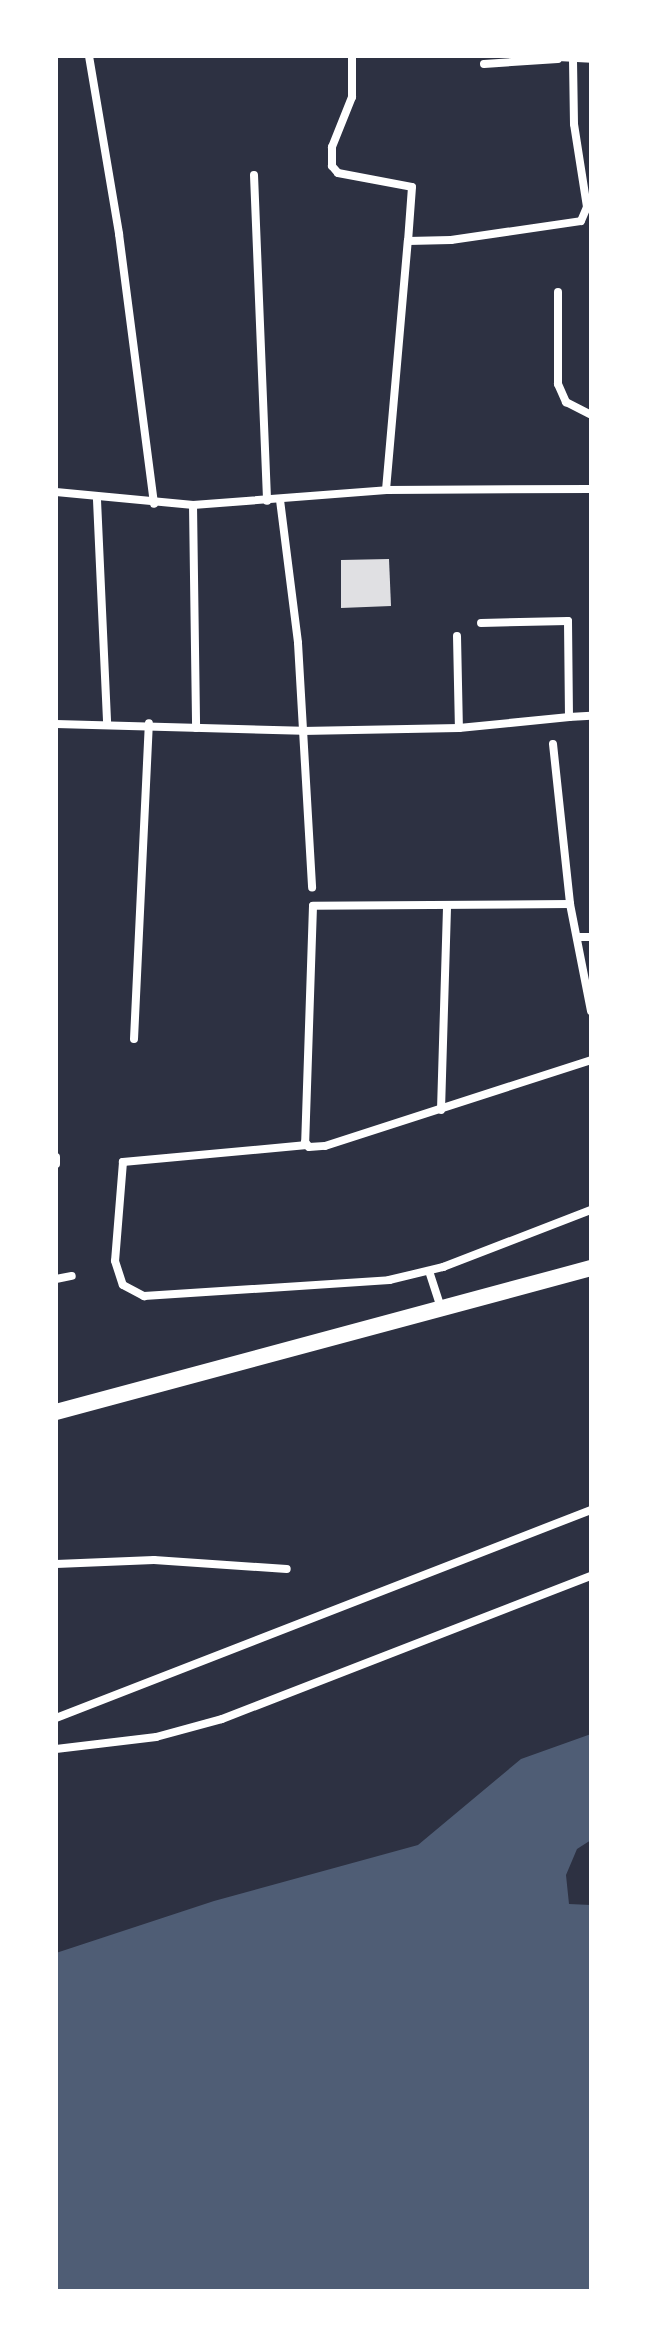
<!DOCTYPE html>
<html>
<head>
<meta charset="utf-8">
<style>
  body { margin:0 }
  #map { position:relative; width:647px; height:2347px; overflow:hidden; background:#2d3142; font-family:Helvetica,sans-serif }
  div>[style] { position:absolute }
  .water>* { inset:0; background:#4f5d75 }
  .building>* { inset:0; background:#e0e0e3 }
  .minor>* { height:8px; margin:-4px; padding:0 4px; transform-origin:4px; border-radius:4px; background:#fff }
  .primary>* { height:16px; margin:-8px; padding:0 8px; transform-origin:8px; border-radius:8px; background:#fff }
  span { translate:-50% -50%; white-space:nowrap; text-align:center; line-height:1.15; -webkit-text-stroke:8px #fff; paint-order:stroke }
  .frame { position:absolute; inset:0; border:58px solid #fff; pointer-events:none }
</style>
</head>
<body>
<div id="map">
  <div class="water">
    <i style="clip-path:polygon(591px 1734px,591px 1840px,577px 1849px,566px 1875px,569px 1904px,591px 1905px,591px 2291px,56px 2291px,56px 1953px,214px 1901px,418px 1845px,521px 1759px)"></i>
  </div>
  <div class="building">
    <i style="clip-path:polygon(389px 559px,391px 606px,341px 608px,341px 560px)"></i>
  </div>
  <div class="minor">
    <i style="left:89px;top:56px;width:181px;rotate:80.4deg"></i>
    <i style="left:119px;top:234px;width:272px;rotate:82.6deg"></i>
    <i style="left:352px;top:56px;width:41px;rotate:90deg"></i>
    <i style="left:352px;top:97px;width:54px;rotate:111.8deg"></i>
    <i style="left:332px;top:147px;width:19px;rotate:90deg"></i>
    <i style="left:332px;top:166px;width:9px;rotate:49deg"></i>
    <i style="left:338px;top:173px;width:75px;rotate:10.7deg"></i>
    <i style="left:412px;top:187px;width:54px;rotate:94.2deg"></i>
    <i style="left:558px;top:57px;width:33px;rotate:3deg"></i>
    <i style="left:484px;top:64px;width:74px;rotate:-3.9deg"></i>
    <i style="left:254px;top:175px;width:326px;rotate:87.7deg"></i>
    <i style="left:558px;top:292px;width:92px;rotate:90deg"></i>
    <i style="left:558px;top:384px;width:20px;rotate:66deg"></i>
    <i style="left:566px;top:402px;width:28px;rotate:27deg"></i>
    <i style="left:386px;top:490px;width:250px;rotate:-85deg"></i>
    <i style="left:408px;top:241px;width:43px;rotate:-1.3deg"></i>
    <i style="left:451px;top:240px;width:131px;rotate:-8.3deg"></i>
    <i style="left:581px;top:221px;width:15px;rotate:-67deg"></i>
    <i style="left:587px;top:207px;width:84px;rotate:-98.9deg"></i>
    <i style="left:574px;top:124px;width:66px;rotate:-90.9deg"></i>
    <i style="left:56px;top:492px;width:138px;rotate:5.4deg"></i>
    <i style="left:193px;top:505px;width:194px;rotate:-4.4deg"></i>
    <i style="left:386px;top:490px;width:205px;rotate:-0.3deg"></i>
    <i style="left:97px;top:500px;width:223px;rotate:87.4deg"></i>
    <i style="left:280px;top:500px;width:144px;rotate:82.8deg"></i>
    <i style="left:298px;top:643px;width:245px;rotate:86.7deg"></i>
    <i style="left:193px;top:505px;width:223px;rotate:89.2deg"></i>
    <i style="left:457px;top:636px;width:92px;rotate:88.8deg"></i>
    <i style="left:569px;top:717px;width:22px;rotate:-3deg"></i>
    <i style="left:56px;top:724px;width:246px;rotate:1.6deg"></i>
    <i style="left:302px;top:731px;width:157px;rotate:-1.1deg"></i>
    <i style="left:459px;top:728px;width:111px;rotate:-5.7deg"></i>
    <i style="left:569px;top:717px;width:96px;rotate:-90.6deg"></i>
    <i style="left:568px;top:621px;width:87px;rotate:178.7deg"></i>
    <i style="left:553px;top:744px;width:161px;rotate:83.9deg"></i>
    <i style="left:570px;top:904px;width:109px;rotate:78.9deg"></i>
    <i style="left:570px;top:904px;width:257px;rotate:179.6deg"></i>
    <i style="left:313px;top:906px;width:236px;rotate:91.9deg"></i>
    <i style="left:305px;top:1142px;width:6px;rotate:51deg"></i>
    <i style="left:309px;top:1147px;width:16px;rotate:-4deg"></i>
    <i style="left:325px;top:1146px;width:280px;rotate:-17.9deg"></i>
    <i style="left:578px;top:937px;width:13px"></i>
    <i style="left:134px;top:1039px;width:316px;rotate:-87.3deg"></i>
    <i style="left:441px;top:1110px;width:202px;rotate:-88.3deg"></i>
    <i style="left:307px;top:1145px;width:185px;rotate:174.7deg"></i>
    <i style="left:123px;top:1162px;width:99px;rotate:94.6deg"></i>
    <i style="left:115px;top:1261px;width:25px;rotate:72deg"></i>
    <i style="left:123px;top:1285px;width:24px;rotate:28deg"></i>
    <i style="left:144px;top:1296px;width:246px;rotate:-3.7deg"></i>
    <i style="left:389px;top:1280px;width:56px;rotate:-13.5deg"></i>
    <i style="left:443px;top:1267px;width:159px;rotate:-21.1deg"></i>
    <i style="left:56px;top:1157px;width:7px;rotate:90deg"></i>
    <i style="left:429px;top:1271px;width:39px;rotate:72deg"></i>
    <i style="left:56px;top:1279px;width:16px;rotate:-11deg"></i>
    <i style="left:56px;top:1564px;width:98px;rotate:-2.3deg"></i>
    <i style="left:154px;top:1560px;width:133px;rotate:3.9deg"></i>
    <i style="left:56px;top:1718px;width:574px;rotate:-21.25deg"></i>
    <i style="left:56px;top:1749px;width:101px;rotate:-6.8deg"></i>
    <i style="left:156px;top:1737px;width:68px;rotate:-15.3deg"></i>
    <i style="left:222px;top:1719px;width:396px;rotate:-21.2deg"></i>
  </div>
  <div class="primary">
    <i style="left:56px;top:1412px;width:554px;rotate:-15.06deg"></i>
  </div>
  <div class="frame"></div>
</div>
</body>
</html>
